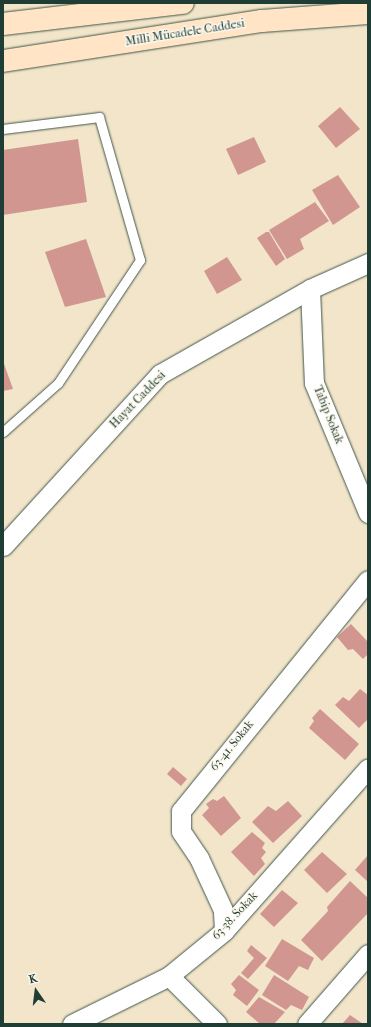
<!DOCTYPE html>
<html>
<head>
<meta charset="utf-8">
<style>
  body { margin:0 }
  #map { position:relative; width:371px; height:1027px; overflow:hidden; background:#f2e5ca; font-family:"IM FELL French Canon",serif }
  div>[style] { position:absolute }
  .building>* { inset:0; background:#d19690 }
  .roads { filter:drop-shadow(0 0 1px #3f564a) drop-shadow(0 0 1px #3f564a) }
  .lane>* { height:9px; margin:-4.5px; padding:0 4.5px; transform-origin:4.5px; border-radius:4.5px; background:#fff }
  .street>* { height:19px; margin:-9.5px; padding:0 9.5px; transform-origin:9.5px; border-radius:9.5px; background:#fff }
  .secondary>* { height:22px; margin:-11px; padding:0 11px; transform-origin:11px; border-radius:11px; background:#ffe4c6 }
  span { translate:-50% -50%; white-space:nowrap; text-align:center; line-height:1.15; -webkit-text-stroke:3px #fbf7ec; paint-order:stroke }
  .street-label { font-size:12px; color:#1f3d34 }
  .frame { position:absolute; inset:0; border:4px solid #1f3d34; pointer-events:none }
  .north { position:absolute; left:16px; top:971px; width:40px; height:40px; -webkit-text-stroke:3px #fbf7ec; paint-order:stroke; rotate:346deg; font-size:11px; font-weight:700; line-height:16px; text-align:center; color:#1f3d34 }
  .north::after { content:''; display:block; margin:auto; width:14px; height:18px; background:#1f3d34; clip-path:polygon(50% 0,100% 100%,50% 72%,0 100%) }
</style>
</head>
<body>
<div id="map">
  <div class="building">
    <i style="clip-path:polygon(340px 107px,360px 129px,336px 148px,318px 126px)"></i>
    <i style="clip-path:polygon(254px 137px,266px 162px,238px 175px,226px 149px)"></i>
    <i style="clip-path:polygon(78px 139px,87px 202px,3px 215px,3px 150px)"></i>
    <i style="clip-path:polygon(338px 175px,360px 207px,333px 225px,312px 190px)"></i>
    <i style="clip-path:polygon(315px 202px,329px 221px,300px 239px,304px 249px,287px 259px,269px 230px)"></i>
    <i style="clip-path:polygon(266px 232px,269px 232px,285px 259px,276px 266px,257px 238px)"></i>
    <i style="clip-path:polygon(86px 239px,106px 297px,65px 307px,45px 252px)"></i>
    <i style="clip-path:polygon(227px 257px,242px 280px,217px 294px,204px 271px)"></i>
    <i style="clip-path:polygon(3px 361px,13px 389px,3px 391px)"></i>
    <i style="clip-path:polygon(351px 624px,368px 642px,368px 654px,363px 659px,353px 649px,348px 650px,337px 637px)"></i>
    <i style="clip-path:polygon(360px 689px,368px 695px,368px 719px,359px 728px,335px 705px,343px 697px,349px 701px)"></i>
    <i style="clip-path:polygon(320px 709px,359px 744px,345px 760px,309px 728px,314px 721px,312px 718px)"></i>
    <i style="clip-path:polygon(173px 767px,187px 779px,181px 786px,167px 774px)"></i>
    <i style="clip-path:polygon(224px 796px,241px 818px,221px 836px,202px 815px,209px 808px,206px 804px,213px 799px,217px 801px)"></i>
    <i style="clip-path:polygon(288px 801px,302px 816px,273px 843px,252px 822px,268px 806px,276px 811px)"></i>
    <i style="clip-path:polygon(252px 832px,265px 843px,262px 848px,266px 852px,261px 858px,265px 864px,254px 876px,231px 852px)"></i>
    <i style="clip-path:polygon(322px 852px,347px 874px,327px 893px,304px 870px)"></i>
    <i style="clip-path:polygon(368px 855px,368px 882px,355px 870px)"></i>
    <i style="clip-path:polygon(350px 881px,368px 898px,368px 913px,322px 961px,301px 940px,328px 911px,327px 907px)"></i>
    <i style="clip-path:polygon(282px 890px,298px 903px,274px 927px,260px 914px)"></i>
    <i style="clip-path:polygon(282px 939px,314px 958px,308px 970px,299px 966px,288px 981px,265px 966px)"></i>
    <i style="clip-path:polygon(251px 945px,267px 958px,248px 979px,241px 973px,254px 958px,247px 951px)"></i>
    <i style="clip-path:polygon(239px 975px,259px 990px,247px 1006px,233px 995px,236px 990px,231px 984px)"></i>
    <i style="clip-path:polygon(274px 975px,309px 997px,302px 1010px,291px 1005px,286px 1010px,262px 995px)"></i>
    <i style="clip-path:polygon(259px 997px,285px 1012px,274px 1024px,260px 1024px,246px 1012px)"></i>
    <i style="clip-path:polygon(350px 1015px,363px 1024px,342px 1024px)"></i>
  </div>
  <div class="roads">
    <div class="lane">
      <i style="left:3px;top:129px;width:97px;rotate:-7.1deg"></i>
      <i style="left:99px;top:117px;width:149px;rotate:74deg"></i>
      <i style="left:140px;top:260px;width:148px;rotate:123.7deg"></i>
      <i style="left:58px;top:383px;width:74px;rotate:138.3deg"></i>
    </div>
    <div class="street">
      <i style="left:310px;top:289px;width:94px;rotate:87.6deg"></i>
      <i style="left:314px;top:383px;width:141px;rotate:67.4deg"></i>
      <i style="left:3px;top:546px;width:233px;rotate:-47.6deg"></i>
      <i style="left:160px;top:374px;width:172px;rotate:-29.5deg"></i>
      <i style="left:310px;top:289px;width:64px;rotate:-24.1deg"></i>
      <i style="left:224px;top:931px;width:21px;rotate:-93deg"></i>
      <i style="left:223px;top:910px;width:57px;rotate:-114.8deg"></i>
      <i style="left:199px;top:858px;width:32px;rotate:-124deg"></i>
      <i style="left:181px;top:831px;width:20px;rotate:-90deg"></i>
      <i style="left:181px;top:811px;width:297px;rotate:-51deg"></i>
      <i style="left:169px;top:976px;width:68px;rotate:45deg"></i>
      <i style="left:72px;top:1024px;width:108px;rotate:-26.3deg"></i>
      <i style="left:169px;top:976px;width:71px;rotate:-39.3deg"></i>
      <i style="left:224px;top:931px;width:217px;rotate:-48.5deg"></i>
      <i style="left:307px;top:1024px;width:93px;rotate:-48.9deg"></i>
    </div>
    <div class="secondary">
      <i style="left:3px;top:24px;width:181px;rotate:-6.7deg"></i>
      <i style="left:3px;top:61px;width:262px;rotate:-8.8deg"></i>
      <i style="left:262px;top:21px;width:106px;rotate:-4.3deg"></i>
    </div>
  </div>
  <div class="street-label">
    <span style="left:185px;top:33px;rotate:-9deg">Milli Mücadele Caddesi</span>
    <span style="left:138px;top:400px;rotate:-46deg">Hayat Caddesi</span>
    <span style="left:328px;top:415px;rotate:68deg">Tabip Sokak</span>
    <span style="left:232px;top:746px;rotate:-51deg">63-41. Sokak</span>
    <span style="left:235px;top:916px;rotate:-47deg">63-38. Sokak</span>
  </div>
  <div class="frame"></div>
  <div class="north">K</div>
</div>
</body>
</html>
